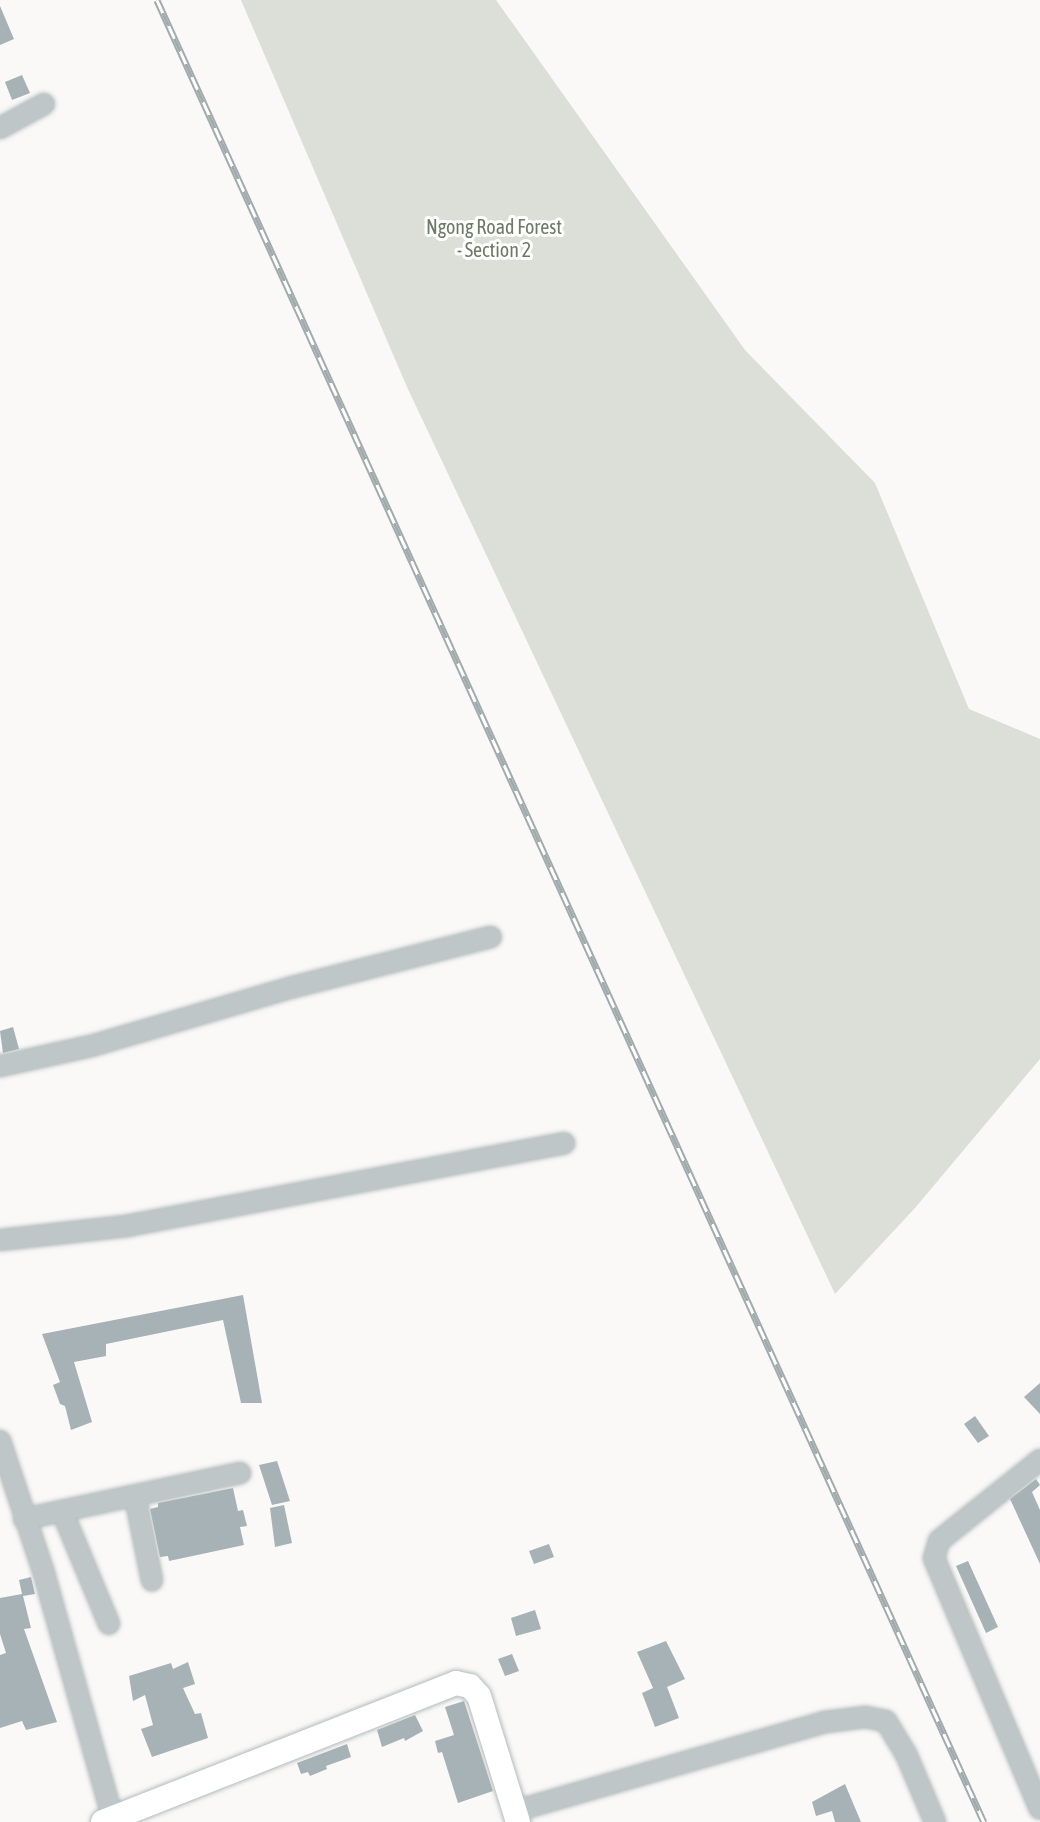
<!DOCTYPE html>
<html>
<head>
<meta charset="utf-8">
<style>
  body { margin:0 }
  #map { position:relative; width:1040px; height:1822px; overflow:hidden; background:#faf9f8; font-family:"Asap Condensed",sans-serif }
  div>[style] { position:absolute }
  .green>* { inset:0; background:#dbdfd7 }
  .building>* { inset:0; background:#a6b2b5 }
  .roads { filter:drop-shadow(0 0 2px #b3babc) drop-shadow(0 0 2px #b3babc) }
  .minor>* { height:20px; margin:-10px; padding:0 10px; transform-origin:10px; border-radius:10px; background:#bfc6c8 }
  .major>* { height:24px; margin:-12px; padding:0 12px; transform-origin:12px; border-radius:12px; background:#fff }
  .rail>* { height:7px; margin-top:-3.5px; transform-origin:0; background:repeating-linear-gradient(90deg,#fff 0 14px,#a1abae 0 28px); box-sizing:border-box; border-block:2px solid #a1abae }
  span { translate:-50% -50%; white-space:nowrap; text-align:center; line-height:1.15; -webkit-text-stroke:6px #fff; paint-order:stroke }
  .park-label { font-size:20px; color:#6d7a65 }
</style>
</head>
<body>
<div id="map">
  <div class="green">
    <i style="clip-path:polygon(241px 0,496px 0,745px 350px,875px 483px,969px 709px,1040px 739px,1040px 1059px,915px 1208px,835px 1294px,407px 387px)"></i>
  </div>
  <div class="building">
    <i style="clip-path:polygon(0 6px,14px 39px,0 45px)"></i>
    <i style="clip-path:polygon(22px 75px,30px 93px,12px 100px,5px 82px)"></i>
    <i style="clip-path:polygon(13px 1027px,19px 1049px,3px 1053px,0 1031px)"></i>
    <i style="clip-path:polygon(243px 1295px,262px 1403px,241px 1403px,223px 1320px,106px 1344px,106px 1356px,74px 1362px,92px 1422px,71px 1430px,65px 1406px,60px 1404px,53px 1385px,60px 1382px,42px 1334px)"></i>
    <i style="clip-path:polygon(1040px 1383px,1040px 1414px,1024px 1397px)"></i>
    <i style="clip-path:polygon(975px 1416px,989px 1436px,978px 1443px,964px 1424px)"></i>
    <i style="clip-path:polygon(277px 1461px,290px 1501px,272px 1505px,259px 1465px)"></i>
    <i style="clip-path:polygon(1036px 1479px,1040px 1485px,1032px 1492px,1040px 1510px,1040px 1564px,1010px 1499px)"></i>
    <i style="clip-path:polygon(233px 1488px,238px 1511px,243px 1510px,247px 1526px,240px 1527px,244px 1545px,169px 1561px,168px 1556px,160px 1557px,150px 1509px,158px 1507px,158px 1503px)"></i>
    <i style="clip-path:polygon(284px 1505px,292px 1543px,275px 1547px,270px 1508px)"></i>
    <i style="clip-path:polygon(549px 1544px,554px 1557px,534px 1564px,529px 1551px)"></i>
    <i style="clip-path:polygon(968px 1561px,998px 1627px,986px 1633px,956px 1566px)"></i>
    <i style="clip-path:polygon(31px 1577px,35px 1594px,23px 1596px,31px 1628px,24px 1629px,57px 1722px,26px 1730px,22px 1721px,0 1728px,0 1655px,6px 1653px,0 1634px,0 1598px,22px 1594px,19px 1580px)"></i>
    <i style="clip-path:polygon(535px 1610px,541px 1629px,516px 1636px,511px 1618px)"></i>
    <i style="clip-path:polygon(666px 1641px,685px 1679px,667px 1687px,679px 1718px,655px 1727px,642px 1693px,653px 1688px,637px 1652px)"></i>
    <i style="clip-path:polygon(512px 1654px,519px 1671px,505px 1676px,498px 1659px)"></i>
    <i style="clip-path:polygon(188px 1662px,195px 1684px,183px 1688px,195px 1714px,201px 1713px,208px 1738px,152px 1757px,141px 1729px,153px 1725px,145px 1695px,133px 1701px,129px 1676px,171px 1663px,173px 1669px)"></i>
    <i style="clip-path:polygon(464px 1701px,493px 1791px,458px 1803px,442px 1752px,438px 1753px,435px 1741px,454px 1735px,445px 1707px)"></i>
    <i style="clip-path:polygon(415px 1715px,423px 1731px,405px 1741px,404px 1738px,382px 1747px,377px 1730px)"></i>
    <i style="clip-path:polygon(347px 1744px,351px 1757px,326px 1766px,327px 1769px,310px 1776px,308px 1772px,301px 1774px,297px 1763px)"></i>
    <i style="clip-path:polygon(845px 1784px,861px 1822px,835px 1822px,832px 1811px,816px 1816px,812px 1802px)"></i>
  </div>
  <div class="roads">
    <div class="minor">
      <i style="left:0;top:128px;width:50px;rotate:-28.6deg"></i>
      <i style="left:0;top:1066px;width:93px;rotate:-12.4deg"></i>
      <i style="left:91px;top:1046px;width:210px;rotate:-16.3deg"></i>
      <i style="left:293px;top:987px;width:204px;rotate:-14.2deg"></i>
      <i style="left:0;top:1240px;width:127px;rotate:-6.3deg"></i>
      <i style="left:126px;top:1226px;width:446px;rotate:-10.7deg"></i>
      <i style="left:0;top:1441px;width:136px;rotate:71.6deg"></i>
      <i style="left:43px;top:1570px;width:262px;rotate:74.3deg"></i>
      <i style="left:1040px;top:1460px;width:129px;rotate:141.3deg"></i>
      <i style="left:939px;top:1541px;width:18px;rotate:106deg"></i>
      <i style="left:934px;top:1558px;width:272px;rotate:67.1deg"></i>
      <i style="left:135px;top:1496px;width:86px;rotate:78.6deg"></i>
      <i style="left:62px;top:1511px;width:122px;rotate:67.4deg"></i>
      <i style="left:24px;top:1519px;width:221px;rotate:-12deg"></i>
      <i style="left:515px;top:1811px;width:323px;rotate:-16deg"></i>
      <i style="left:825px;top:1722px;width:40px;rotate:-7.1deg"></i>
      <i style="left:865px;top:1717px;width:21px;rotate:11deg"></i>
      <i style="left:886px;top:1721px;width:39px;rotate:59deg"></i>
      <i style="left:906px;top:1754px;width:74px;rotate:66.9deg"></i>
    </div>
    <div class="major">
      <i style="left:103px;top:1822px;width:379px;rotate:-21.5deg"></i>
      <i style="left:456px;top:1683px;width:14px;rotate:12deg"></i>
      <i style="left:470px;top:1686px;width:13px;rotate:48deg"></i>
      <i style="left:479px;top:1696px;width:132px;rotate:72.8deg"></i>
    </div>
  </div>
  <div class="rail">
    <i style="left:157px;top:0;width:2001px;rotate:65.59deg"></i>
  </div>
  <div class="park-label">
    <span style="left:494px;top:238px">Ngong Road Forest<br>- Section 2</span>
  </div>
</div>
</body>
</html>
